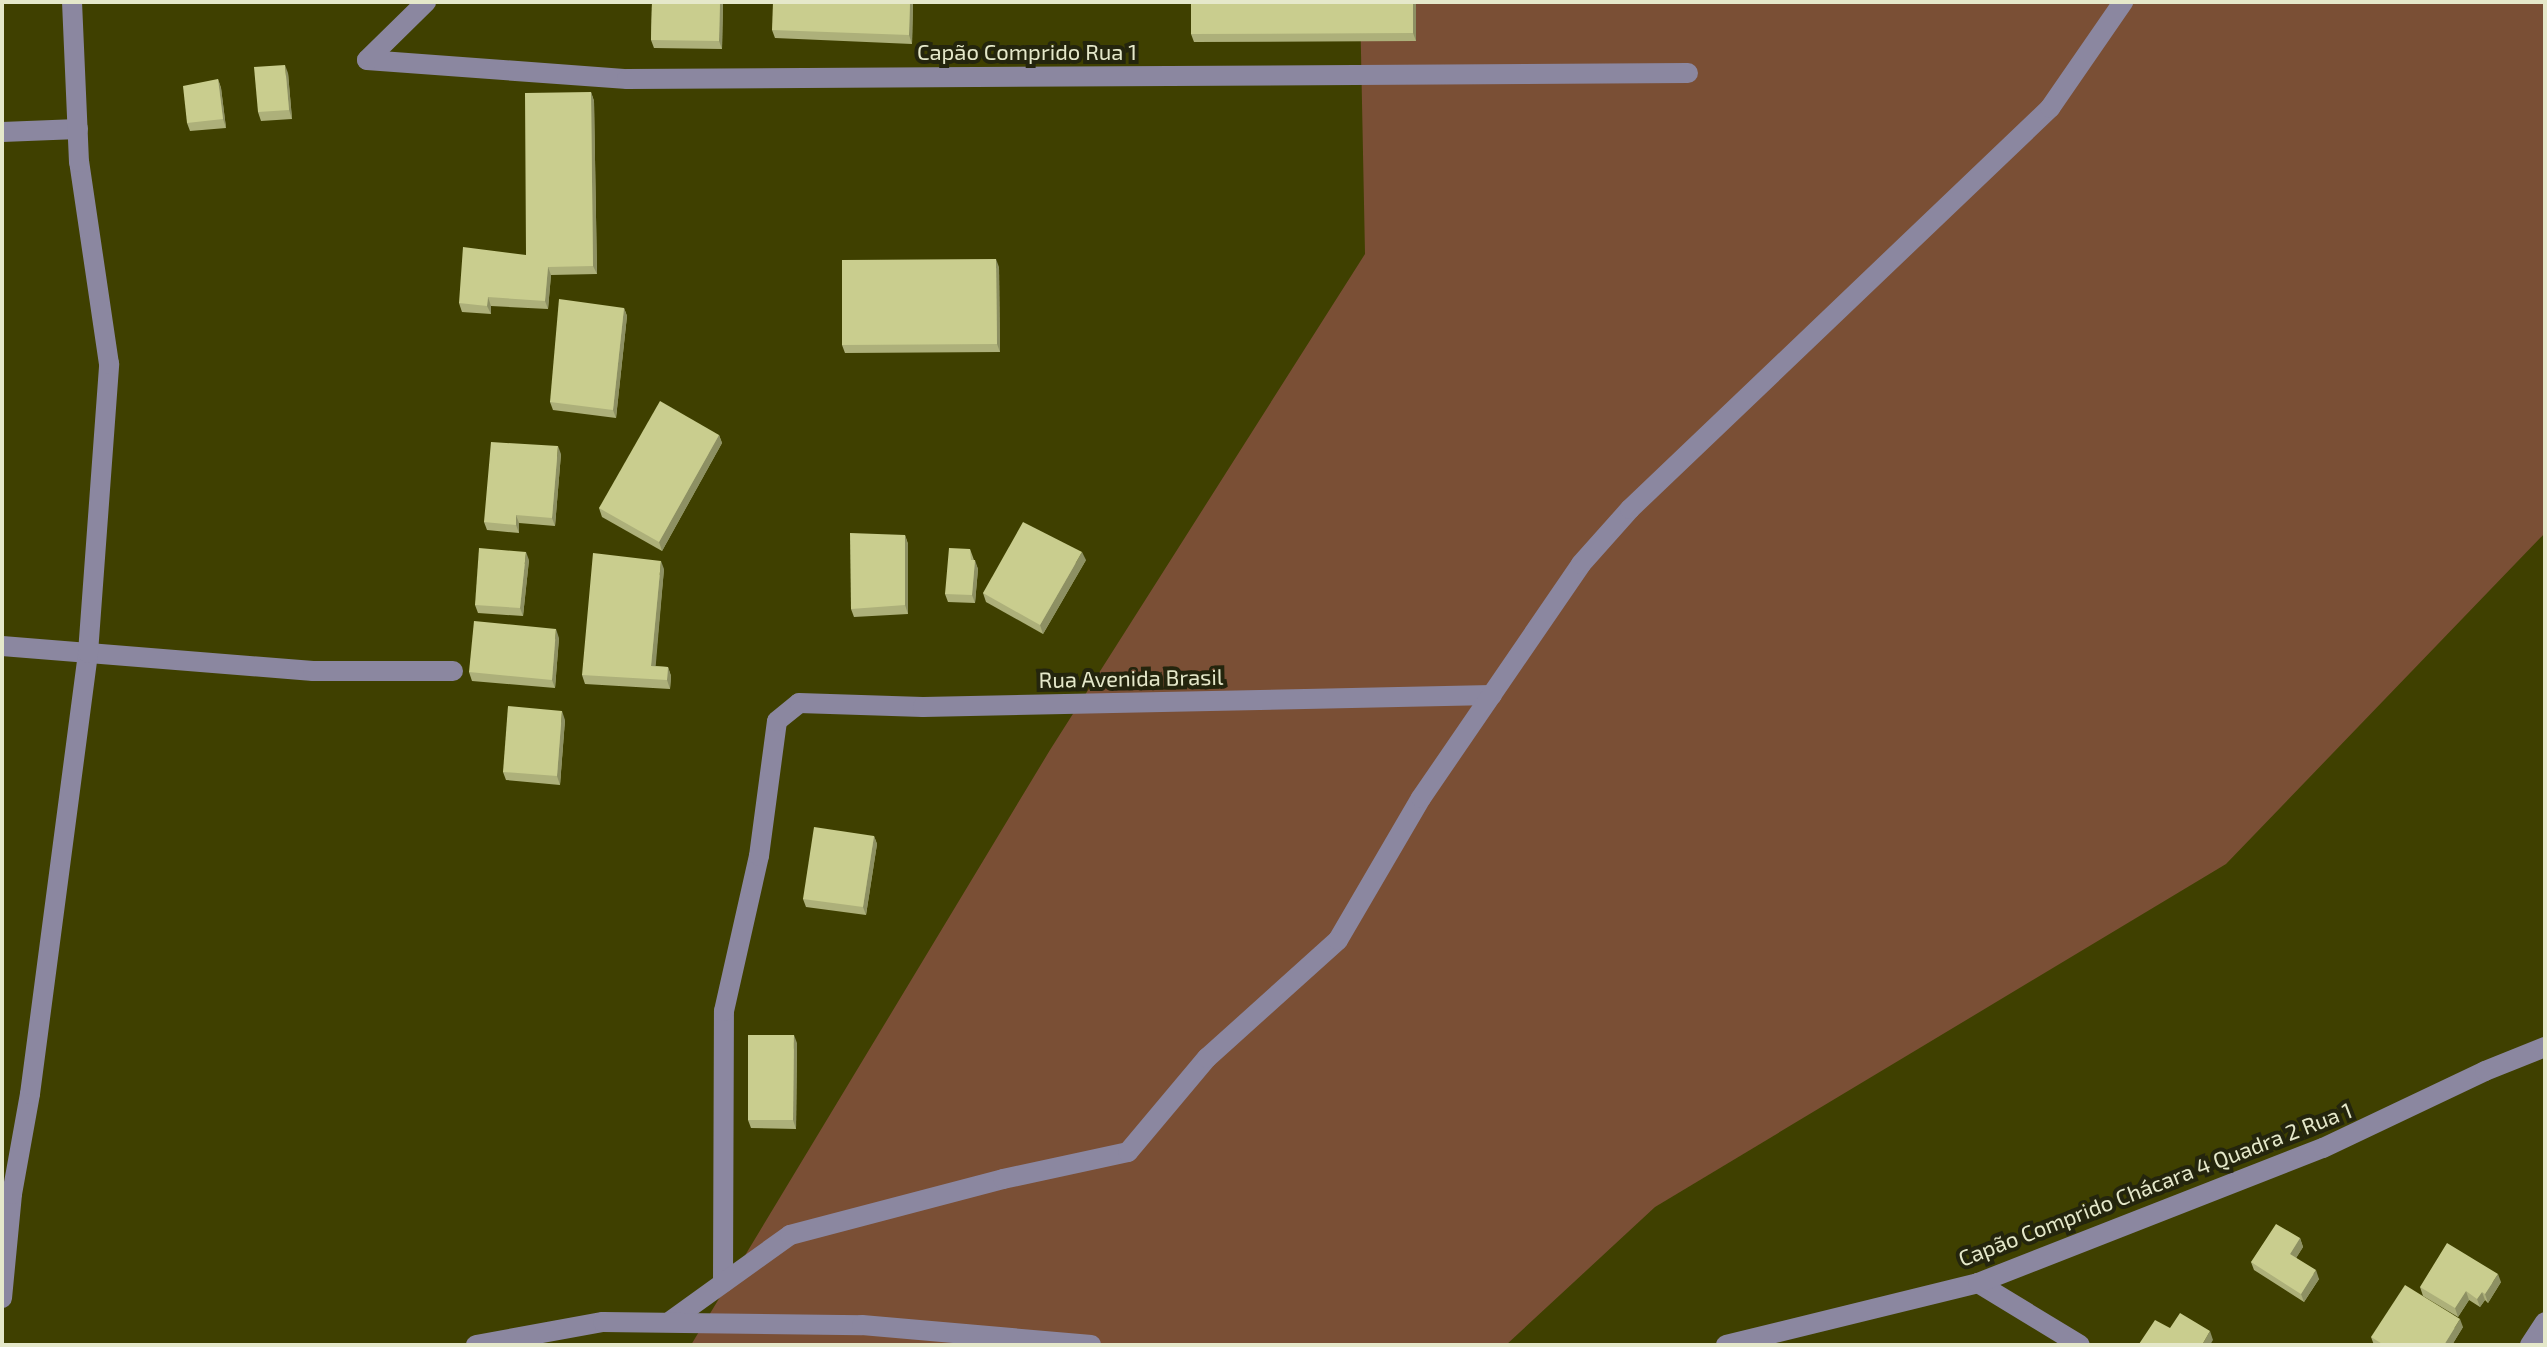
<!DOCTYPE html>
<html>
<head>
<meta charset="utf-8">
<style>
  body { margin:0 }
  #map { position:relative; width:2547px; height:1347px; overflow:hidden; background:#3f4000; font-family:"Exo 2",sans-serif }
  div>[style] { position:absolute }
  .green>* { inset:0; background:#7a4f35 }
  .minor>* { height:20px; margin:-10px; padding:0 10px; transform-origin:10px; border-radius:10px; background:#8b87a0 }
  .wall>* { inset:0; background:#adb07a }
  .shaded-wall>* { inset:0; background:#8d9063 }
  .building>* { inset:0; background:#c9cd8e }
  span { translate:-50% -50%; white-space:nowrap; text-align:center; line-height:1.15; -webkit-text-stroke:8px #24250d; paint-order:stroke }
  .street-label { font-size:22px; color:#e5e8ca }
  .frame { position:absolute; inset:0; border:4px solid #e5e8ca; pointer-events:none }
</style>
</head>
<body>
<div id="map">
  <div class="green">
    <i style="clip-path:polygon(1360px 2px,2545px 2px,2545px 533px,2226px 864px,1655px 1207px,1506px 1345px,691px 1345px,1050px 750px,1365px 254px)"></i>
  </div>
  <div class="minor">
    <i style="left:367px;top:60px;width:261px;rotate:4.2deg"></i>
    <i style="left:627px;top:79px;width:1061px;rotate:-0.32deg"></i>
    <i style="left:367px;top:60px;width:83px;rotate:-44.5deg"></i>
    <i style="left:2px;top:132px;width:76px;rotate:-2.3deg"></i>
    <i style="left:2px;top:646px;width:312px;rotate:4.6deg"></i>
    <i style="left:313px;top:671px;width:140px"></i>
    <i style="left:723px;top:1283px;width:272px;rotate:-89.8deg"></i>
    <i style="left:724px;top:1011px;width:159px;rotate:-77.3deg"></i>
    <i style="left:759px;top:856px;width:136px;rotate:-82.4deg"></i>
    <i style="left:777px;top:721px;width:28px;rotate:-39deg"></i>
    <i style="left:799px;top:703px;width:124px;rotate:1.8deg"></i>
    <i style="left:923px;top:707px;width:569px;rotate:-1.21deg"></i>
    <i style="left:1978px;top:1283px;width:119px;rotate:31.3deg"></i>
    <i style="left:2px;top:1298px;width:104px;rotate:-84.5deg"></i>
    <i style="left:12px;top:1194px;width:102px;rotate:-79.8deg"></i>
    <i style="left:30px;top:1094px;width:445px;rotate:-82.5deg"></i>
    <i style="left:88px;top:653px;width:290px;rotate:-85.8deg"></i>
    <i style="left:109px;top:364px;width:204px;rotate:-98.4deg"></i>
    <i style="left:79px;top:162px;width:160px;rotate:-92.5deg"></i>
    <i style="left:669px;top:1322px;width:149px;rotate:-35.7deg"></i>
    <i style="left:790px;top:1235px;width:220px;rotate:-14.7deg"></i>
    <i style="left:1003px;top:1179px;width:128px;rotate:-12.2deg"></i>
    <i style="left:1128px;top:1152px;width:123px;rotate:-50deg"></i>
    <i style="left:1207px;top:1058px;width:176px;rotate:-42deg"></i>
    <i style="left:1338px;top:940px;width:164px;rotate:-59.7deg"></i>
    <i style="left:1421px;top:798px;width:283px;rotate:-55.6deg"></i>
    <i style="left:1581px;top:564px;width:74px;rotate:-48.3deg"></i>
    <i style="left:1630px;top:509px;width:581px;rotate:-43.67deg"></i>
    <i style="left:2050px;top:108px;width:129px;rotate:-55.4deg"></i>
    <i style="left:476px;top:1345px;width:129px;rotate:-10.3deg"></i>
    <i style="left:603px;top:1322px;width:259px;rotate:0.7deg"></i>
    <i style="left:862px;top:1325px;width:230px;rotate:5deg"></i>
    <i style="left:1726px;top:1345px;width:260px;rotate:-13.8deg"></i>
    <i style="left:1978px;top:1283px;width:370px;rotate:-21.4deg"></i>
    <i style="left:2323px;top:1148px;width:179px;rotate:-25.4deg"></i>
    <i style="left:2485px;top:1071px;width:65px;rotate:-21.8deg"></i>
    <i style="left:2530px;top:1345px;width:27px;rotate:-57deg"></i>
  </div>
  <div class="wall">
    <i style="clip-path:polygon(652px 2px,723px 2px,722px 49px,654px 48px,651px 40px)"></i>
    <i style="clip-path:polygon(913px 2px,912px 44px,775px 38px,772px 30px)"></i>
    <i style="clip-path:polygon(1416px 2px,1416px 41px,1194px 42px,1191px 34px)"></i>
    <i style="clip-path:polygon(288px 73px,292px 119px,261px 121px,258px 112px)"></i>
    <i style="clip-path:polygon(218px 79px,221px 88px,226px 128px,190px 131px,187px 123px)"></i>
    <i style="clip-path:polygon(591px 92px,594px 101px,597px 274px,551px 275px,548px 309px,491px 306px,491px 314px,462px 312px,459px 303px,526px 255px)"></i>
    <i style="clip-path:polygon(999px 267px,1000px 352px,845px 353px,842px 345px)"></i>
    <i style="clip-path:polygon(624px 308px,627px 316px,616px 418px,553px 410px,550px 402px)"></i>
    <i style="clip-path:polygon(719px 435px,722px 443px,662px 551px,602px 517px,599px 508px)"></i>
    <i style="clip-path:polygon(561px 454px,555px 526px,519px 523px,519px 533px,487px 530px,484px 522px)"></i>
    <i style="clip-path:polygon(905px 535px,908px 544px,908px 614px,854px 617px,851px 609px)"></i>
    <i style="clip-path:polygon(970px 549px,974px 560px,978px 569px,975px 603px,948px 602px,945px 594px)"></i>
    <i style="clip-path:polygon(529px 560px,523px 616px,478px 613px,475px 605px)"></i>
    <i style="clip-path:polygon(1086px 560px,1043px 634px,986px 602px,983px 593px)"></i>
    <i style="clip-path:polygon(664px 569px,655px 666px,668px 667px,671px 676px,670px 689px,585px 684px,582px 675px)"></i>
    <i style="clip-path:polygon(559px 638px,555px 688px,472px 681px,469px 672px)"></i>
    <i style="clip-path:polygon(565px 720px,560px 785px,506px 780px,503px 772px)"></i>
    <i style="clip-path:polygon(874px 836px,877px 844px,866px 915px,806px 907px,803px 899px)"></i>
    <i style="clip-path:polygon(797px 1043px,796px 1129px,751px 1128px,748px 1120px)"></i>
    <i style="clip-path:polygon(2300px 1238px,2303px 1247px,2296px 1258px,2319px 1279px,2304px 1302px,2254px 1270px,2251px 1262px)"></i>
    <i style="clip-path:polygon(2501px 1282px,2488px 1303px,2485px 1300px,2480px 1307px,2469px 1300px,2458px 1317px,2423px 1296px,2420px 1287px)"></i>
    <i style="clip-path:polygon(2463px 1327px,2452px 1345px,2374px 1345px,2371px 1337px)"></i>
  </div>
  <div class="shaded-wall">
    <i style="clip-path:polygon(720px 2px,723px 2px,722px 49px,719px 41px)"></i>
    <i style="clip-path:polygon(910px 2px,913px 2px,912px 44px,909px 35px)"></i>
    <i style="clip-path:polygon(1413px 2px,1416px 2px,1416px 41px,1413px 33px)"></i>
    <i style="clip-path:polygon(285px 65px,288px 73px,292px 119px,289px 110px)"></i>
    <i style="clip-path:polygon(218px 79px,221px 88px,226px 128px,223px 119px)"></i>
    <i style="clip-path:polygon(591px 92px,594px 101px,597px 274px,593px 266px)"></i>
    <i style="clip-path:polygon(996px 259px,999px 267px,1000px 352px,997px 344px)"></i>
    <i style="clip-path:polygon(548px 267px,551px 275px,548px 309px,545px 301px)"></i>
    <i style="clip-path:polygon(488px 297px,491px 306px,491px 314px,487px 306px)"></i>
    <i style="clip-path:polygon(624px 308px,627px 316px,616px 418px,613px 410px)"></i>
    <i style="clip-path:polygon(719px 435px,722px 443px,662px 551px,659px 542px)"></i>
    <i style="clip-path:polygon(558px 446px,561px 454px,555px 526px,552px 518px)"></i>
    <i style="clip-path:polygon(516px 515px,519px 523px,519px 533px,516px 525px)"></i>
    <i style="clip-path:polygon(905px 535px,908px 544px,908px 614px,905px 605px)"></i>
    <i style="clip-path:polygon(526px 552px,529px 560px,523px 616px,520px 608px)"></i>
    <i style="clip-path:polygon(1082px 552px,1086px 560px,1043px 634px,1040px 625px)"></i>
    <i style="clip-path:polygon(975px 560px,978px 569px,975px 603px,972px 595px)"></i>
    <i style="clip-path:polygon(661px 561px,664px 569px,655px 674px,651px 666px)"></i>
    <i style="clip-path:polygon(556px 629px,559px 638px,555px 688px,552px 680px)"></i>
    <i style="clip-path:polygon(668px 667px,671px 676px,670px 689px,667px 680px)"></i>
    <i style="clip-path:polygon(562px 711px,565px 720px,560px 785px,557px 776px)"></i>
    <i style="clip-path:polygon(874px 836px,877px 844px,866px 915px,863px 907px)"></i>
    <i style="clip-path:polygon(794px 1035px,797px 1043px,796px 1129px,793px 1120px)"></i>
    <i style="clip-path:polygon(2300px 1238px,2303px 1247px,2293px 1263px,2290px 1254px)"></i>
    <i style="clip-path:polygon(2316px 1270px,2319px 1279px,2304px 1302px,2301px 1294px)"></i>
    <i style="clip-path:polygon(2498px 1274px,2501px 1282px,2488px 1303px,2485px 1294px)"></i>
    <i style="clip-path:polygon(2466px 1291px,2469px 1300px,2458px 1317px,2455px 1308px)"></i>
    <i style="clip-path:polygon(2482px 1292px,2485px 1300px,2480px 1307px,2477px 1299px)"></i>
    <i style="clip-path:polygon(2460px 1319px,2463px 1327px,2452px 1345px,2444px 1345px)"></i>
    <i style="clip-path:polygon(2210px 1331px,2213px 1340px,2210px 1345px,2202px 1345px)"></i>
  </div>
  <div class="building">
    <i style="clip-path:polygon(652px 2px,720px 2px,719px 41px,651px 40px)"></i>
    <i style="clip-path:polygon(773px 2px,910px 2px,909px 35px,772px 30px)"></i>
    <i style="clip-path:polygon(1191px 2px,1413px 2px,1413px 33px,1191px 34px)"></i>
    <i style="clip-path:polygon(285px 65px,289px 110px,258px 112px,254px 67px)"></i>
    <i style="clip-path:polygon(218px 79px,223px 119px,187px 123px,183px 86px)"></i>
    <i style="clip-path:polygon(591px 92px,593px 266px,548px 267px,545px 301px,488px 297px,487px 306px,459px 303px,463px 247px,526px 255px,525px 93px)"></i>
    <i style="clip-path:polygon(996px 259px,997px 344px,842px 345px,842px 260px)"></i>
    <i style="clip-path:polygon(559px 299px,624px 308px,613px 410px,550px 402px)"></i>
    <i style="clip-path:polygon(660px 401px,719px 435px,659px 542px,599px 508px)"></i>
    <i style="clip-path:polygon(491px 442px,558px 446px,552px 518px,516px 515px,516px 525px,484px 522px)"></i>
    <i style="clip-path:polygon(1023px 522px,1082px 552px,1040px 625px,983px 593px)"></i>
    <i style="clip-path:polygon(850px 533px,905px 535px,905px 605px,851px 609px)"></i>
    <i style="clip-path:polygon(479px 548px,526px 552px,520px 608px,475px 605px)"></i>
    <i style="clip-path:polygon(949px 548px,970px 549px,971px 560px,975px 560px,972px 595px,945px 594px)"></i>
    <i style="clip-path:polygon(593px 553px,661px 561px,651px 666px,668px 667px,667px 680px,582px 675px)"></i>
    <i style="clip-path:polygon(474px 621px,556px 629px,552px 680px,469px 672px)"></i>
    <i style="clip-path:polygon(508px 706px,562px 711px,557px 776px,503px 772px)"></i>
    <i style="clip-path:polygon(814px 827px,874px 836px,863px 907px,803px 899px)"></i>
    <i style="clip-path:polygon(748px 1035px,794px 1035px,793px 1120px,748px 1120px)"></i>
    <i style="clip-path:polygon(2276px 1224px,2300px 1238px,2290px 1254px,2316px 1270px,2301px 1294px,2251px 1262px)"></i>
    <i style="clip-path:polygon(2447px 1243px,2498px 1274px,2485px 1294px,2482px 1292px,2477px 1299px,2466px 1291px,2455px 1308px,2420px 1287px)"></i>
    <i style="clip-path:polygon(2405px 1285px,2460px 1319px,2444px 1345px,2384px 1345px,2371px 1337px)"></i>
    <i style="clip-path:polygon(2180px 1313px,2210px 1331px,2202px 1345px,2141px 1345px,2139px 1344px,2155px 1320px,2170px 1328px)"></i>
  </div>
  <div class="street-label">
    <span style="left:1027px;top:52px">Capão Comprido Rua 1</span>
    <span style="left:1131px;top:678px;rotate:-1deg">Rua Avenida Brasil</span>
    <span style="left:2155px;top:1184px;rotate:-21deg">Capão Comprido Chácara 4 Quadra 2 Rua 1</span>
  </div>
  <div class="frame"></div>
</div>
</body>
</html>
